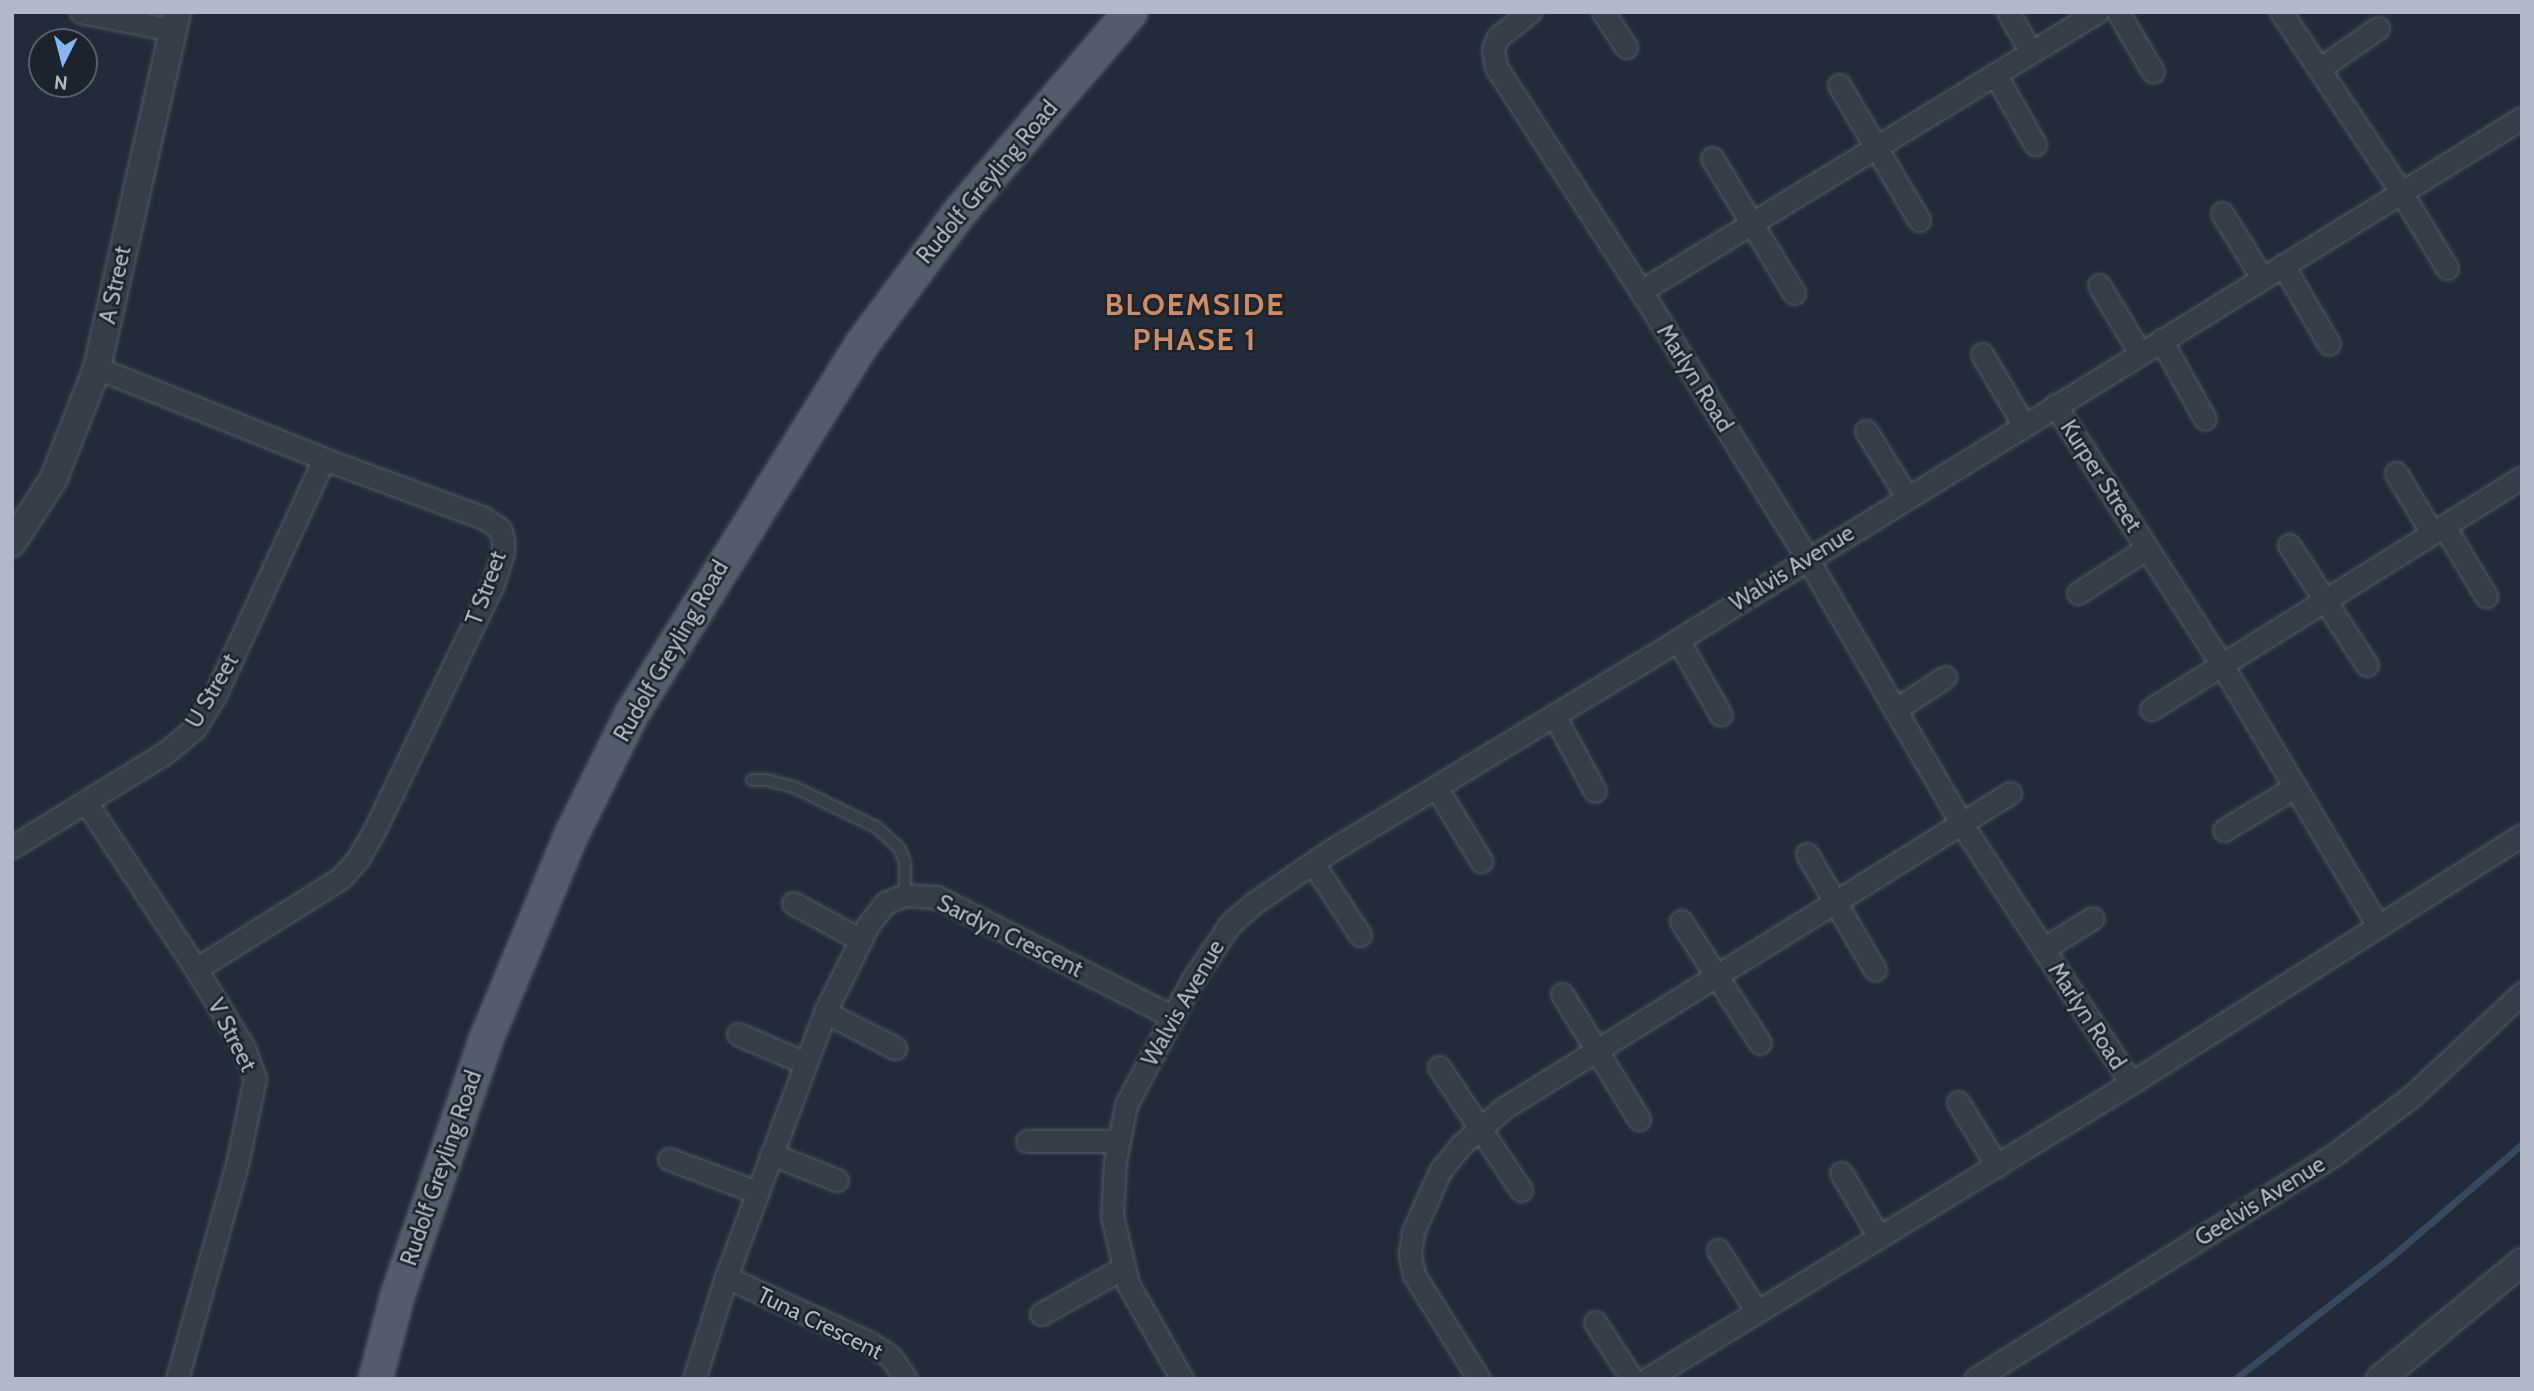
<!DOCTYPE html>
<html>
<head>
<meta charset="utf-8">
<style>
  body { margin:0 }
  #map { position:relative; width:2534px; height:1391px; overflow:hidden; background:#222c38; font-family:Cabin,sans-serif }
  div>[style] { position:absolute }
  .stream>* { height:7px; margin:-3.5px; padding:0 3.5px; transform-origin:3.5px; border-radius:3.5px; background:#36495f }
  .roads { filter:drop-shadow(0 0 2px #535c66) drop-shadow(0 0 2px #535c66) }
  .service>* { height:10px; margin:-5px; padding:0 5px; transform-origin:5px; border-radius:5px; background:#353e49 }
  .minor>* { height:21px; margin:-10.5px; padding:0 10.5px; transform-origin:10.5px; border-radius:10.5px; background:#353e49 }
  .tertiary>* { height:26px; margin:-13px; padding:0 13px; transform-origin:13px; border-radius:13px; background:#353e49 }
  .primary>* { height:33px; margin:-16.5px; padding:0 16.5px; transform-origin:16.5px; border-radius:16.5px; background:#535d69 }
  span { translate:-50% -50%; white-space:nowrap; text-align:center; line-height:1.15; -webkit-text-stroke:5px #1b232d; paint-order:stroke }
  .street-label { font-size:23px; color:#b0b9c5 }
  .district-label { font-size:30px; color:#cf8b61; font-weight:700; letter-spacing:2px }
  .frame { position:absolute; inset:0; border:14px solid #b0b9c5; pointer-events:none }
  .north { position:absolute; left:28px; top:28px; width:70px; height:70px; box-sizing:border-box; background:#1b232d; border:2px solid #575f6a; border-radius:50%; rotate:186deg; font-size:19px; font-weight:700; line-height:28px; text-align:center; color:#b0b9c5 }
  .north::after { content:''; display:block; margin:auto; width:24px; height:32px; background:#86b6f4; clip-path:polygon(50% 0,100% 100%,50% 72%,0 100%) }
</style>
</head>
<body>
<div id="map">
  <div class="stream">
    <i style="left:2235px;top:1379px;width:197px;rotate:-38deg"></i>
    <i style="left:2390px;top:1258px;width:174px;rotate:-40.8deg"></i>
  </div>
  <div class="roads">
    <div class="service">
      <i style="left:752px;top:780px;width:14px"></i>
      <i style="left:766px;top:780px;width:29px;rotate:14deg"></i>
      <i style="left:794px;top:787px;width:91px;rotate:26deg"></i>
      <i style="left:876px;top:827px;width:31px;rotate:42deg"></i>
      <i style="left:899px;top:848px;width:15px;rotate:67deg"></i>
      <i style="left:905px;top:862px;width:33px;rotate:90deg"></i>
    </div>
    <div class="minor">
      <i style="left:81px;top:12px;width:94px;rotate:11.1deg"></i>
      <i style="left:1530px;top:12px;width:41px;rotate:142deg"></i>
      <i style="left:1498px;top:37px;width:13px;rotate:113deg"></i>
      <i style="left:1493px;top:49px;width:18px;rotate:81deg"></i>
      <i style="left:1496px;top:67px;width:267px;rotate:57.1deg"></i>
      <i style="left:1641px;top:291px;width:314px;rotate:58.1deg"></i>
      <i style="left:1807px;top:558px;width:306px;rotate:59.8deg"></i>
      <i style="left:1961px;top:823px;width:311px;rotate:56.8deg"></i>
      <i style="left:1603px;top:12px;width:42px;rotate:56.7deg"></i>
      <i style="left:2008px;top:12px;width:46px;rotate:60.1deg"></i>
      <i style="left:2118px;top:12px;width:69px;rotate:59.7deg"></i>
      <i style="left:2281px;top:12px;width:216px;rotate:56.3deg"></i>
      <i style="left:2401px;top:192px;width:89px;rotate:58.8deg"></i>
      <i style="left:2319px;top:69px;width:72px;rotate:-34.8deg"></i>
      <i style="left:1995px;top:74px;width:81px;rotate:60.3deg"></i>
      <i style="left:1839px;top:85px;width:157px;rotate:59.3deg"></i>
      <i style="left:1712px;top:158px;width:158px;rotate:58.7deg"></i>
      <i style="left:2222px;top:213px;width:76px;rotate:58.4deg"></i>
      <i style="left:2283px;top:265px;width:91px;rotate:59.8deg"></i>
      <i style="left:2099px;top:285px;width:79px;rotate:58.9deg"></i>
      <i style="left:1641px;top:291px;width:535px;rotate:-31.46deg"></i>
      <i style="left:2161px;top:340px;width:90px;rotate:60.9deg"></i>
      <i style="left:1982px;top:354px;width:81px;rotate:59.6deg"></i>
      <i style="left:97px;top:368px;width:245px;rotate:21.8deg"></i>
      <i style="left:324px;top:459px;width:171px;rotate:20.2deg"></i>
      <i style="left:484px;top:518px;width:19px;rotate:35deg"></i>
      <i style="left:500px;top:529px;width:10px;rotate:73deg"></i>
      <i style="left:503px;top:539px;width:14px;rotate:90deg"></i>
      <i style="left:503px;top:553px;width:35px;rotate:108deg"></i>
      <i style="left:492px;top:586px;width:270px;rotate:115.7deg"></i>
      <i style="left:375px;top:829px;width:34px;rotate:120deg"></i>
      <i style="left:358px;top:859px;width:25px;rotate:132deg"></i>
      <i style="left:341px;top:878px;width:171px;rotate:147.9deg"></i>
      <i style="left:2055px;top:405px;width:309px;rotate:57.3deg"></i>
      <i style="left:2222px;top:665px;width:304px;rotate:59.1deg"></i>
      <i style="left:1866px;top:431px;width:78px;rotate:58.2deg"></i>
      <i style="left:2396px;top:473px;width:70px;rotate:59deg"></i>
      <i style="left:2444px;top:526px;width:82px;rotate:59deg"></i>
      <i style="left:2289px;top:545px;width:143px;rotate:57deg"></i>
      <i style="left:2078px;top:593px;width:82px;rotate:-33.1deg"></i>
      <i style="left:1678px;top:640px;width:86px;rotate:60.2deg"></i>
      <i style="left:2151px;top:709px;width:438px;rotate:-32deg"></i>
      <i style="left:1895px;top:710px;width:60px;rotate:-33.4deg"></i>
      <i style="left:1554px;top:715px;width:86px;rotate:61.7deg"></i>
      <i style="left:1436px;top:787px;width:87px;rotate:58.7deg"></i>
      <i style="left:86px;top:802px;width:200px;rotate:56.6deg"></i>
      <i style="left:196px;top:969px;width:92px;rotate:58.7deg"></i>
      <i style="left:244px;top:1048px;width:32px;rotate:70deg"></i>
      <i style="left:255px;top:1078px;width:88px;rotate:101.8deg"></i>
      <i style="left:237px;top:1164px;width:223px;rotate:105.6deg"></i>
      <i style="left:2224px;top:830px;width:83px;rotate:-31.2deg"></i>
      <i style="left:12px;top:847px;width:180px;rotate:-31.6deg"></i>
      <i style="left:165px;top:753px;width:38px;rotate:-40deg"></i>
      <i style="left:194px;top:729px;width:40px;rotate:-58deg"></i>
      <i style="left:215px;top:695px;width:260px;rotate:-65.2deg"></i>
      <i style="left:1807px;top:854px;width:134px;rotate:59.6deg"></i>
      <i style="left:1313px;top:863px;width:86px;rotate:56.9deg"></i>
      <i style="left:793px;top:903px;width:77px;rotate:28.6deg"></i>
      <i style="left:1681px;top:921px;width:145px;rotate:57.1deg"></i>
      <i style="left:2044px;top:948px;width:57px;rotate:-31.5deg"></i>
      <i style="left:1562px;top:994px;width:147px;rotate:58.4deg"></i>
      <i style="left:825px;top:1012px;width:79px;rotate:27.2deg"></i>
      <i style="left:738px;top:1034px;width:73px;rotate:23.4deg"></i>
      <i style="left:1439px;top:1067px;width:148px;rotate:56.3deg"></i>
      <i style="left:1958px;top:1102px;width:75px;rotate:58.6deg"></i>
      <i style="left:1027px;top:1141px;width:92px"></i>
      <i style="left:771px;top:1154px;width:71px;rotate:21.5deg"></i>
      <i style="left:669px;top:1159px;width:94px;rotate:20.6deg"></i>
      <i style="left:1841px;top:1173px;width:74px;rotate:59.3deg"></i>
      <i style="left:1718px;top:1250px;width:73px;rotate:57.8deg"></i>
      <i style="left:726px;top:1277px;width:158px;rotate:24.6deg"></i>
      <i style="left:870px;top:1343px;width:24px;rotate:33deg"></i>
      <i style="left:890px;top:1356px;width:28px;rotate:55deg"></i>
      <i style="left:1041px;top:1314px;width:94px;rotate:-29.3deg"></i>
      <i style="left:1595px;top:1322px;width:68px;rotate:57deg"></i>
      <i style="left:694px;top:1379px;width:107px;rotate:-72.6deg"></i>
      <i style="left:726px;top:1277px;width:283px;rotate:-69.5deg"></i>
      <i style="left:825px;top:1012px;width:97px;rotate:-63.7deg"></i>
      <i style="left:868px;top:925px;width:28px;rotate:-52deg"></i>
      <i style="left:885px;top:903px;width:22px;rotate:-22deg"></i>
      <i style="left:905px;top:895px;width:32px;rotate:4deg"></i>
      <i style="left:937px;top:897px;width:263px;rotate:26.9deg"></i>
      <i style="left:1182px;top:1379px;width:109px;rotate:-119.6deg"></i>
      <i style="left:1128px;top:1284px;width:70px;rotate:-103.2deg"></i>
      <i style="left:1112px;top:1216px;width:54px;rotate:-86.8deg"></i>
      <i style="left:1115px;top:1162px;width:58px;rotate:-79.1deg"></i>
      <i style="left:1126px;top:1105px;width:139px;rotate:-62.1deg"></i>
      <i style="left:1191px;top:982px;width:71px;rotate:-55.9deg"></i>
      <i style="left:1231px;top:923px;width:30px;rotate:-41deg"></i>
      <i style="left:1254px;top:903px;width:92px;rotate:-34.4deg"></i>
      <i style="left:1330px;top:851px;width:407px;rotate:-31.2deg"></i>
      <i style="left:1678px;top:640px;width:992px;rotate:-31.74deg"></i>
      <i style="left:1479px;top:1379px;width:123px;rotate:-122deg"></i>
      <i style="left:1414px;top:1275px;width:21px;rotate:-101deg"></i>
      <i style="left:1410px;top:1254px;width:22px;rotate:-82deg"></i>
      <i style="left:1413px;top:1232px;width:67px;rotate:-66.1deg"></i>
      <i style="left:1440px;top:1171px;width:33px;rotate:-51deg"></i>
      <i style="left:1461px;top:1145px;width:57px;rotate:-40.7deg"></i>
      <i style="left:1504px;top:1108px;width:596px;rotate:-31.9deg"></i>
      <i style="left:1647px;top:1379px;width:567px;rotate:-31.45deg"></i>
      <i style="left:2131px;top:1083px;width:463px;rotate:-32.4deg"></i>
      <i style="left:1975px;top:1379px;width:425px;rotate:-32deg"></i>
      <i style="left:2335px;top:1154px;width:96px;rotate:-37deg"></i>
      <i style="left:2412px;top:1096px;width:151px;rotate:-43.1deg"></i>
    </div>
    <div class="tertiary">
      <i style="left:12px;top:543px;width:77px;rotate:-57.1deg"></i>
      <i style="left:54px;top:478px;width:118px;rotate:-68.6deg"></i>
      <i style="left:97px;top:368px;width:365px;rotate:-77.3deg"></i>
      <i style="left:2380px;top:1379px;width:184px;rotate:-39.5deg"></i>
    </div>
    <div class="primary">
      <i style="left:375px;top:1379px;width:87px;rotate:-75.3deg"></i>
      <i style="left:397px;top:1295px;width:272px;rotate:-70.9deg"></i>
      <i style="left:486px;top:1038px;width:221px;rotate:-67.4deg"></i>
      <i style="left:571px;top:834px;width:134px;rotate:-63.4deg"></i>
      <i style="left:631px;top:714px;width:437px;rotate:-58.1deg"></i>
      <i style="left:862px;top:343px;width:163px;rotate:-53.5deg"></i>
      <i style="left:959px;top:212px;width:263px;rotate:-49.5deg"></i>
    </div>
  </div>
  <div class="street-label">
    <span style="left:987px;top:182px;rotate:-50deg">Rudolf Greyling Road</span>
    <span style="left:115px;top:285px;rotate:-78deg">A Street</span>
    <span style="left:1695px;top:378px;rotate:58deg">Marlyn Road</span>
    <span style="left:2101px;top:476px;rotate:57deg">Kurper Street</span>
    <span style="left:1792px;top:568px;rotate:-32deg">Walvis Avenue</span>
    <span style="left:486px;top:588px;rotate:-70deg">T Street</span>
    <span style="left:671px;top:651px;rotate:-60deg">Rudolf Greyling Road</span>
    <span style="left:212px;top:691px;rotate:-60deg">U Street</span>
    <span style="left:1010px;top:936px;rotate:26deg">Sardyn Crescent</span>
    <span style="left:1183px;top:1003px;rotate:-60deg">Walvis Avenue</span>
    <span style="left:2087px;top:1016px;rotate:57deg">Marlyn Road</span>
    <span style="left:232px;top:1035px;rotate:63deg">V Street</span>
    <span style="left:441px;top:1168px;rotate:-71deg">Rudolf Greyling Road</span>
    <span style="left:2260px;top:1201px;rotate:-32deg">Geelvis Avenue</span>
    <span style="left:820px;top:1323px;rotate:26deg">Tuna Crescent</span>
  </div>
  <div class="district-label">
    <span style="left:1195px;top:322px">BLOEMSIDE<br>PHASE 1</span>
  </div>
  <div class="frame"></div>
  <div class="north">N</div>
</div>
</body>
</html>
